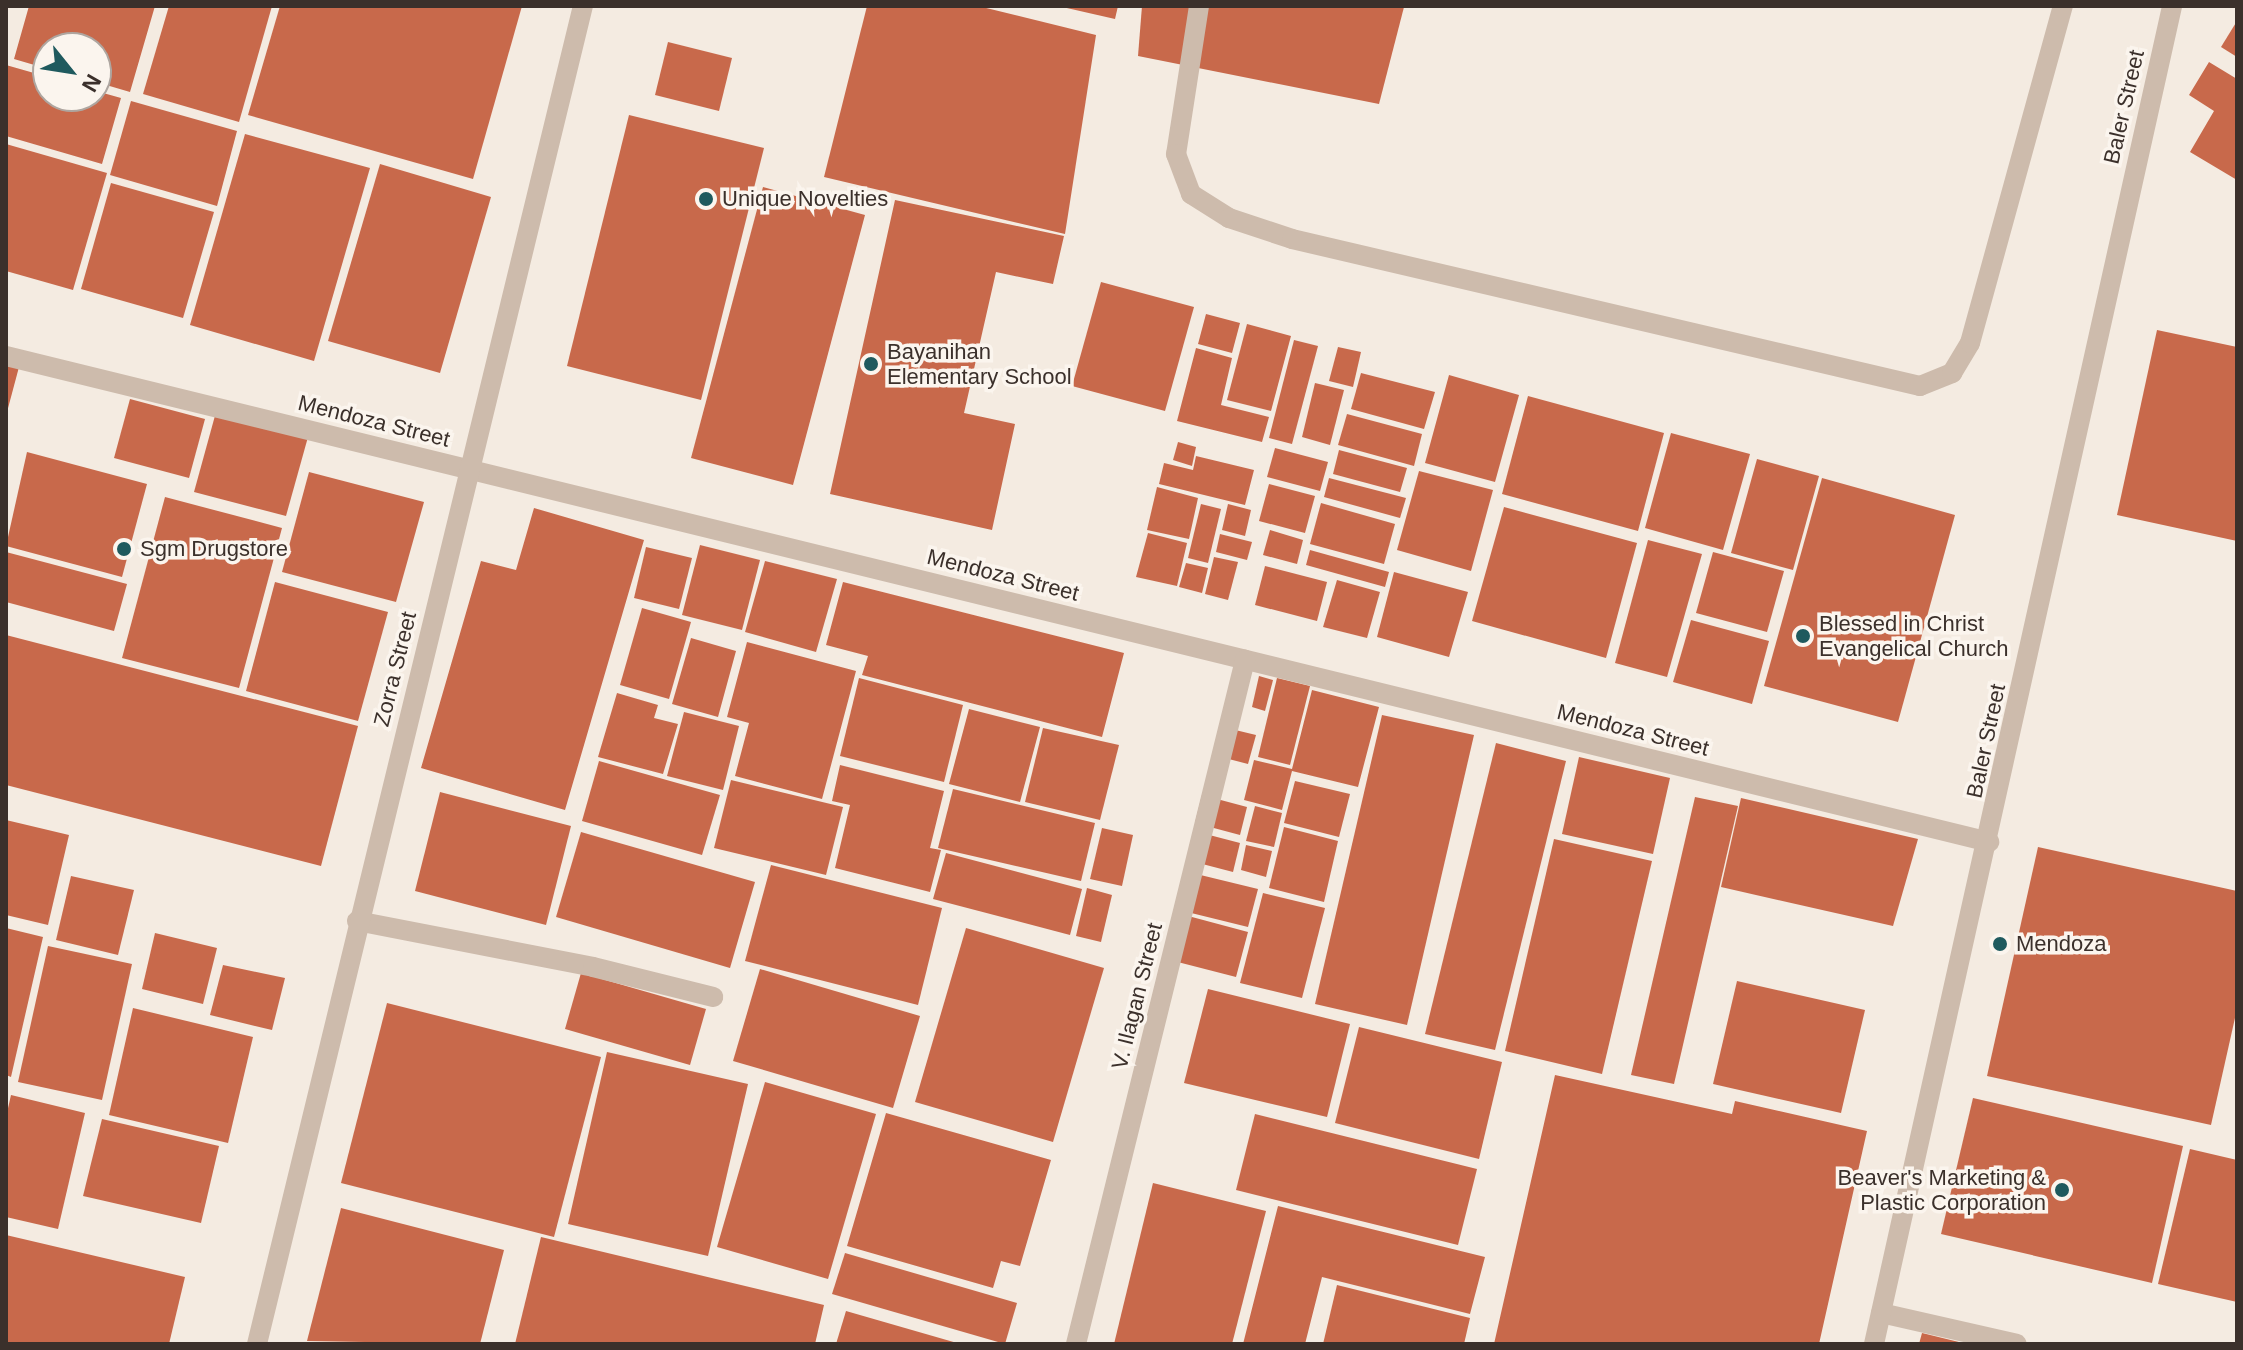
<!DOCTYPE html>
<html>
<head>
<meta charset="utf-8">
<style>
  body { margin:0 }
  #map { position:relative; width:2243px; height:1350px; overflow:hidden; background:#f4ebe1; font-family:Arial,sans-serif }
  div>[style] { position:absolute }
  .building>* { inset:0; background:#c8694b }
  .minor>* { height:20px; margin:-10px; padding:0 10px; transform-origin:10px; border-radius:10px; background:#cdbbac }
  .dots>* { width:22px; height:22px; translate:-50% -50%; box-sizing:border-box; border:4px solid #fbf5ee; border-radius:50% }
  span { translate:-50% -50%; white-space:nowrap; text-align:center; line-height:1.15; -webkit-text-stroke:7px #fbf5ee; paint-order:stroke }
  .street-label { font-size:22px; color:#3b302b }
  .poi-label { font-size:22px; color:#3b302b }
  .left { translate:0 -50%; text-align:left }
  .right { translate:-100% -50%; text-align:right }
  .frame { position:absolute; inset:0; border:8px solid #3b302b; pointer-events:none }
  .north { position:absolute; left:32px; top:32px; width:80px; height:80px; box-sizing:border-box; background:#fbf5ee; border:2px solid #aea6a0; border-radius:50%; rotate:120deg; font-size:22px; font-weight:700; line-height:32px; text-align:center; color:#3b302b }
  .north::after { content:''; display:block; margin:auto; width:28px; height:36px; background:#1f5a5e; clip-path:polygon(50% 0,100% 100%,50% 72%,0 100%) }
</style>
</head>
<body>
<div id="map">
  <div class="building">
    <i style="clip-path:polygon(29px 6px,155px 6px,130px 92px,96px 82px,96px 48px,48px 48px,48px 69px,14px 59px)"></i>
    <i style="clip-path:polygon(169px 6px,272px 6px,239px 122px,143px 94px)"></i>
    <i style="clip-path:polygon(280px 6px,522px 6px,473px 179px,248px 115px)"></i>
    <i style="clip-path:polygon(867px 6px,978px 6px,1096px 35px,1065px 234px,824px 177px)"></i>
    <i style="clip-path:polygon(1058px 6px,1118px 6px,1115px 19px)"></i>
    <i style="clip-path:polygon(1142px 6px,1400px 6px,1404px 7px,1379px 104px,1138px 56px)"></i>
    <i style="clip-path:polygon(2237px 21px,2237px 57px,2221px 47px)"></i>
    <i style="clip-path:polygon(668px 42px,732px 58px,719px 111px,655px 95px)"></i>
    <i style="clip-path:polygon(2209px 62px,2237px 79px,2237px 180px,2190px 152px,2214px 111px,2189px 95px)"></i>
    <i style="clip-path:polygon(6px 65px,48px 77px,48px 96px,96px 96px,96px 91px,121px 98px,102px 164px,6px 136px)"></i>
    <i style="clip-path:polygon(131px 101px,237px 131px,217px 206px,110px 175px)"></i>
    <i style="clip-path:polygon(629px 115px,764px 148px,701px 400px,567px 366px)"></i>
    <i style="clip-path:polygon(245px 134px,370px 168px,314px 361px,190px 325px)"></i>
    <i style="clip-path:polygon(6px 144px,107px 173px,73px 290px,6px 271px)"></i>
    <i style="clip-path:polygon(380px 164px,491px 197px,440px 373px,328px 341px)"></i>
    <i style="clip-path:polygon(111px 183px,214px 212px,183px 318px,81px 289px)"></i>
    <i style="clip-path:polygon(763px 187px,865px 215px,793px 485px,691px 458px)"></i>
    <i style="clip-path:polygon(895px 200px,1064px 236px,1053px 284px,996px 272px,964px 413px,1015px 424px,992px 530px,830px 494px)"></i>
    <i style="clip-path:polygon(1101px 282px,1194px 307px,1165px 411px,1072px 386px)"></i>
    <i style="clip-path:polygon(1206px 314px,1240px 323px,1232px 353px,1198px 344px)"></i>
    <i style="clip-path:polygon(1247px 324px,1291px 336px,1271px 411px,1227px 400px)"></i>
    <i style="clip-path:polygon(2157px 330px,2237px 347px,2237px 541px,2117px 515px)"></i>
    <i style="clip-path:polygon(1294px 340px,1318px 346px,1292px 444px,1269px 438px)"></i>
    <i style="clip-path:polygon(1338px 347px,1361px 352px,1353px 387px,1329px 381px)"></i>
    <i style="clip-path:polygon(1196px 348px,1232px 358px,1221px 405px,1269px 417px,1262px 442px,1177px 421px)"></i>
    <i style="clip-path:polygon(6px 364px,19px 367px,7px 412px,6px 412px)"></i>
    <i style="clip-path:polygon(1361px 373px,1435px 392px,1424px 429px,1351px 409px)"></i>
    <i style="clip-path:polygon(1449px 375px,1519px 395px,1495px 482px,1425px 463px)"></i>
    <i style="clip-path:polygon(1315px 383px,1344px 390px,1330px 445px,1302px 437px)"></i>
    <i style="clip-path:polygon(1528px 396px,1664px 433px,1638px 531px,1502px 494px)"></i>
    <i style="clip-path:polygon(130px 399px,205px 419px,189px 478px,114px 458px)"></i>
    <i style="clip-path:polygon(216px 412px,308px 437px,286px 516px,194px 492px)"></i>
    <i style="clip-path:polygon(1347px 414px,1422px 434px,1414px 466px,1338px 445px)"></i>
    <i style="clip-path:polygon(1671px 433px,1750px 454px,1723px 550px,1645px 528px)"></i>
    <i style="clip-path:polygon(1178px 442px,1196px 447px,1192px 466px,1173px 460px)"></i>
    <i style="clip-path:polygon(1275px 448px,1328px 462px,1320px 491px,1267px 477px)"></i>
    <i style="clip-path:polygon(1339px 450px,1407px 468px,1400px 492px,1333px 474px)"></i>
    <i style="clip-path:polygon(27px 452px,147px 484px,122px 577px,6px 546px)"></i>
    <i style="clip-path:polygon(1196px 456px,1254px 470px,1245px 505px,1159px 484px,1164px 463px,1193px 470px)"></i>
    <i style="clip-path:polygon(1757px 459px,1819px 476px,1793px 570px,1731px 553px)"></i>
    <i style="clip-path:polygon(1419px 471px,1493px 490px,1471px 571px,1397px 550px)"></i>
    <i style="clip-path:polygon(309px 472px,424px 502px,396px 602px,282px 572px)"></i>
    <i style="clip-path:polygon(1329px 478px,1406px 498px,1400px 518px,1324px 497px)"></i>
    <i style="clip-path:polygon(1822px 478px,1955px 515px,1898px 722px,1764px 686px)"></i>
    <i style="clip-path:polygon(1269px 484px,1315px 496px,1305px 533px,1259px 521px)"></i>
    <i style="clip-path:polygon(1157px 487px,1198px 498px,1189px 539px,1147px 530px)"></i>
    <i style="clip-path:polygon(165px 497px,282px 528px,239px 688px,122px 658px)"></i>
    <i style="clip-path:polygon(1321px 503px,1395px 524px,1384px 564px,1310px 544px)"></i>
    <i style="clip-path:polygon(1201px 504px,1221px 509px,1208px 563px,1188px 558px)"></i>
    <i style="clip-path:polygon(1228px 504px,1251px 510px,1245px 536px,1222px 530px)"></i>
    <i style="clip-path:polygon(1504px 507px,1637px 543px,1606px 658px,1472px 621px)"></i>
    <i style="clip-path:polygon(534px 508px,644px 540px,565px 810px,421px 768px,481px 561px,516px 570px)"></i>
    <i style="clip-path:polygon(1270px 530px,1303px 540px,1297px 564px,1263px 555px)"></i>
    <i style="clip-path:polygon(1148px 533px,1187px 543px,1177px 586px,1136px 577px)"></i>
    <i style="clip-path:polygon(1220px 534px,1252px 542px,1247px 560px,1216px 552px)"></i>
    <i style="clip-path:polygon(1648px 540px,1702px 554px,1667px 677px,1615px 663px)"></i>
    <i style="clip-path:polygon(700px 545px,760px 560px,742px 630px,682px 615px)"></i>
    <i style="clip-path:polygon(646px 547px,692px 558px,679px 609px,634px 598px)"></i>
    <i style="clip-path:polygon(1310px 550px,1389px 572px,1385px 587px,1306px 565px)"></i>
    <i style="clip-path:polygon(6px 552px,127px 584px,114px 631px,6px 602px)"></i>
    <i style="clip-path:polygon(1713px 552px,1784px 571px,1767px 632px,1696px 613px)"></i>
    <i style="clip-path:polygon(1214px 557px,1238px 562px,1228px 600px,1205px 594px)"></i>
    <i style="clip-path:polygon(765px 561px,837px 579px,816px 652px,745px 632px)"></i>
    <i style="clip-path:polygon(1186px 563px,1208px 568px,1202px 593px,1179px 587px)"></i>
    <i style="clip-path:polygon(1265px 566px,1327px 582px,1317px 621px,1255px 605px)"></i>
    <i style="clip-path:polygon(1394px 572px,1468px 592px,1449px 657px,1377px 637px)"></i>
    <i style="clip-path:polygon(1337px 580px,1380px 592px,1367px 638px,1323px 627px)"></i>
    <i style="clip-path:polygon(275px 582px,388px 612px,358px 721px,246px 691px)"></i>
    <i style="clip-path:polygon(843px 582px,1124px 653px,1102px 737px,862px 675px,868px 656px,826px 645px)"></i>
    <i style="clip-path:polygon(642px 608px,691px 622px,669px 699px,620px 685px)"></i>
    <i style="clip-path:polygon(1691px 620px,1769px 641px,1752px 704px,1673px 682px)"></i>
    <i style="clip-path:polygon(6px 635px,358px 726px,321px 866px,6px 785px)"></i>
    <i style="clip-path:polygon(691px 638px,736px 651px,718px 717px,672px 704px)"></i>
    <i style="clip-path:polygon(747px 642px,856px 671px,822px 799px,735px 776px,749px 723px,727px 717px)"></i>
    <i style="clip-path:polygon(1259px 676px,1273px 680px,1265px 711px,1252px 707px)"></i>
    <i style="clip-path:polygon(859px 678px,963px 705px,944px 782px,840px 756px)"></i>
    <i style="clip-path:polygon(1277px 678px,1310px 686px,1290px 765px,1258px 757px)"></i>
    <i style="clip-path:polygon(1312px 690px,1379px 707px,1358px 787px,1292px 771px,1282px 810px,1244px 800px,1254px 760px,1292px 769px)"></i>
    <i style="clip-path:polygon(617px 693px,658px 705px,654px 718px,678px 724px,663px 774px,598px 757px)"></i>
    <i style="clip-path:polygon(969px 709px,1040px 727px,1020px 802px,949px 784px)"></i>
    <i style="clip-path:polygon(684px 712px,739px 726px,723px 790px,667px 776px)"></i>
    <i style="clip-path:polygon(1382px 715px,1474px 735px,1407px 1025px,1315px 1004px)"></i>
    <i style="clip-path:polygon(1043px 728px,1119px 745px,1100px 820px,1025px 802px)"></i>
    <i style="clip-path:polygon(1227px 728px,1256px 735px,1248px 764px,1221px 757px)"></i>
    <i style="clip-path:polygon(1496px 743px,1566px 761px,1495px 1050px,1425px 1034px)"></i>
    <i style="clip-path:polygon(1579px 757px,1670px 778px,1653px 854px,1562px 834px)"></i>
    <i style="clip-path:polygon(599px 761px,720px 795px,702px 855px,582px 821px)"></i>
    <i style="clip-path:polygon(840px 765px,944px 791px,930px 848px,941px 850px,930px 892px,835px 868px,850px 805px,832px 801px)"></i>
    <i style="clip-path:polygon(731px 780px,843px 807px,826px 875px,714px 848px)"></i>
    <i style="clip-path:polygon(1295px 781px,1350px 794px,1339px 837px,1284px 823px)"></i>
    <i style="clip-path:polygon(953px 789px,1095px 823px,1081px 881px,938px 848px)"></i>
    <i style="clip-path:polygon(440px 792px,571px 826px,546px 925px,415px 891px)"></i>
    <i style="clip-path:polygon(1202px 795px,1247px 807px,1240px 835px,1195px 823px)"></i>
    <i style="clip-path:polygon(1695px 797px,1738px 806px,1674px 1084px,1631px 1075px)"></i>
    <i style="clip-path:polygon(1741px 798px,1918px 839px,1893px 926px,1721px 887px)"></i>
    <i style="clip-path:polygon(1255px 806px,1282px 813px,1274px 847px,1246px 841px)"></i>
    <i style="clip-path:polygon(6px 820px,69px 835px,48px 925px,6px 915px)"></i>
    <i style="clip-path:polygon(1284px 827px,1338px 841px,1324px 902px,1269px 888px)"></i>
    <i style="clip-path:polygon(1102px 828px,1133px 835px,1122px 886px,1090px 879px)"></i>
    <i style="clip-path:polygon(1194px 831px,1240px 843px,1233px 872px,1187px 860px)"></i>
    <i style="clip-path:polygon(581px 832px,755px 882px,730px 968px,556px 917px)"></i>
    <i style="clip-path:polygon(1554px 839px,1652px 861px,1602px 1074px,1505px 1051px)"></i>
    <i style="clip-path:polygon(1246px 845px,1272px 851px,1266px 877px,1241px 870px)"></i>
    <i style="clip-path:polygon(2038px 847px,2237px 891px,2237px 1009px,2211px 1125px,1987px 1076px)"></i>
    <i style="clip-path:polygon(946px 853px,1082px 889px,1070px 935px,933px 899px)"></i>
    <i style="clip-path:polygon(771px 865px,942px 908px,918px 1005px,745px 961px)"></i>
    <i style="clip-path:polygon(1184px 871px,1258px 889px,1248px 927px,1175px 909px)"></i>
    <i style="clip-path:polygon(71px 876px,134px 890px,118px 955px,56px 940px)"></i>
    <i style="clip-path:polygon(1087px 888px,1112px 895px,1101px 942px,1076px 936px)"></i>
    <i style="clip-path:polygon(1263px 893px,1325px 908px,1302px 998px,1240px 983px)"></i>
    <i style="clip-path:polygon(1177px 913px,1248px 932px,1236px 977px,1166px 959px)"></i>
    <i style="clip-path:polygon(6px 928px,43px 937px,11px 1077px,6px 1075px)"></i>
    <i style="clip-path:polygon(966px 928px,1104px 968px,1053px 1142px,915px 1102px)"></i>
    <i style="clip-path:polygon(155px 933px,217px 948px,203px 1004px,142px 989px)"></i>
    <i style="clip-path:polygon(48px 946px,132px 964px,102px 1100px,18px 1082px)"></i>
    <i style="clip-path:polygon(223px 965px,285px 978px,272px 1030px,210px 1015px)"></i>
    <i style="clip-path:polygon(760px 969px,920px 1016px,893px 1108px,733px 1061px)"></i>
    <i style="clip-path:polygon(581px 973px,706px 1009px,690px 1065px,565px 1029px)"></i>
    <i style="clip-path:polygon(1737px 981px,1865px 1010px,1841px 1113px,1713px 1084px)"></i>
    <i style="clip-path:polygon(1208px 989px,1350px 1024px,1327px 1117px,1184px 1083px)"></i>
    <i style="clip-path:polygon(387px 1003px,601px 1057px,554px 1237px,341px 1183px)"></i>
    <i style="clip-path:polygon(133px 1008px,253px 1037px,228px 1143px,109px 1115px)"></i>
    <i style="clip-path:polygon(1359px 1027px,1502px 1062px,1479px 1159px,1335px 1123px)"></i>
    <i style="clip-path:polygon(607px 1052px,748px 1084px,708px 1256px,568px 1224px)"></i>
    <i style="clip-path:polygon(1555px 1075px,1732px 1114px,1735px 1101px,1867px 1131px,1819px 1344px,1494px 1344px)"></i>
    <i style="clip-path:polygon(765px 1082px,876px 1114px,828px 1279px,717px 1247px)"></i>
    <i style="clip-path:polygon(11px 1095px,85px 1113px,58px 1229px,6px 1217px,6px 1117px)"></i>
    <i style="clip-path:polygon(1973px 1098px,2183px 1146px,2152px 1283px,1941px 1234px)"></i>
    <i style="clip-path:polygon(886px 1113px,1051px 1160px,1020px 1266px,1001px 1261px,993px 1288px,847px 1246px)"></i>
    <i style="clip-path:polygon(1255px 1114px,1477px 1169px,1458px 1245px,1236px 1190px)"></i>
    <i style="clip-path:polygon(102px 1119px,219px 1146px,201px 1223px,83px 1196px)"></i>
    <i style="clip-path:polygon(2190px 1149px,2237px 1160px,2237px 1302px,2158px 1284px)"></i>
    <i style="clip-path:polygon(1153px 1183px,1266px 1211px,1232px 1344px,1114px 1344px)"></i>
    <i style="clip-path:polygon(1278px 1206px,1485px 1257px,1470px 1314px,1322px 1277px,1305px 1344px,1243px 1344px)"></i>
    <i style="clip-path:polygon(341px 1208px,504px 1250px,480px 1344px,307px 1341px)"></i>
    <i style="clip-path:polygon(6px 1235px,185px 1277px,169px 1344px,6px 1344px)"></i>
    <i style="clip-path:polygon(541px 1237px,824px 1305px,815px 1344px,515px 1344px)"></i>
    <i style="clip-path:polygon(845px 1253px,1017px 1303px,1005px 1344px,832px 1294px)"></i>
    <i style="clip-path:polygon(1337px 1285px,1470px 1318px,1464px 1344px,1323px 1344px)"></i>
    <i style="clip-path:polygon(846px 1311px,957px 1343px,957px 1344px,836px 1344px)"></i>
    <i style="clip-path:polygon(1922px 1333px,1963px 1343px,1963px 1344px,1919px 1344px)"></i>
  </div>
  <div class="minor">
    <i style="left:1199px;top:6px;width:150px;rotate:98.8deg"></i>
    <i style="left:1176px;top:154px;width:43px;rotate:69.4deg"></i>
    <i style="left:1191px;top:194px;width:45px;rotate:32.3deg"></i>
    <i style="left:1229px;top:218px;width:66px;rotate:18.4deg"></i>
    <i style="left:1292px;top:239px;width:645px;rotate:13.17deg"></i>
    <i style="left:1920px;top:386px;width:35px;rotate:-22deg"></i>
    <i style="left:1952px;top:373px;width:35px;rotate:-59deg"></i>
    <i style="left:1970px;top:343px;width:350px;rotate:-74.6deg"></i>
    <i style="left:6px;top:356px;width:2042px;rotate:13.77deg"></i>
    <i style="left:357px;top:921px;width:240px;rotate:11deg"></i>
    <i style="left:593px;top:967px;width:124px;rotate:14deg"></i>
    <i style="left:1881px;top:1313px;width:139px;rotate:12.8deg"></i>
    <i style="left:257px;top:1344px;width:1377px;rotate:-76.31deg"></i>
    <i style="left:1076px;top:1344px;width:705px;rotate:-76.12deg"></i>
    <i style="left:1874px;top:1344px;width:1371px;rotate:-77.44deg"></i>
  </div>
  <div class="dots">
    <i style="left:706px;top:199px;background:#1f5a5e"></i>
    <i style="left:871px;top:364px;background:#1f5a5e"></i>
    <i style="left:124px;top:549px;background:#1f5a5e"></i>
    <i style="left:1803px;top:636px;background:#1f5a5e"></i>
    <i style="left:2000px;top:944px;background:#1f5a5e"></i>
    <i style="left:2062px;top:1190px;background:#1f5a5e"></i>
  </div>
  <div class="street-label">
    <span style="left:2124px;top:107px;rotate:-77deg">Baler Street</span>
    <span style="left:374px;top:421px;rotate:14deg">Mendoza Street</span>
    <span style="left:1003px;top:575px;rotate:14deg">Mendoza Street</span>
    <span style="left:395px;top:669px;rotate:-76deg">Zorra Street</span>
    <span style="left:1633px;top:730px;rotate:14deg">Mendoza Street</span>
    <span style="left:1986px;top:741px;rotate:-78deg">Baler Street</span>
    <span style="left:1137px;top:996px;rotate:-76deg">V. Ilagan Street</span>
  </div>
  <div class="poi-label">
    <span class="left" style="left:722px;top:199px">Unique Novelties</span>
    <span class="left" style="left:887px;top:364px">Bayanihan<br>Elementary School</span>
    <span class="left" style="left:140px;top:549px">Sgm Drugstore</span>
    <span class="left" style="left:1819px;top:636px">Blessed in Christ<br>Evangelical Church</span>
    <span class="left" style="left:2016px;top:944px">Mendoza</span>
    <span class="right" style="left:2046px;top:1190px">Beaver's Marketing &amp;<br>Plastic Corporation</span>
  </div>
  <div class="frame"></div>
  <div class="north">N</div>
</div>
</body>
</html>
